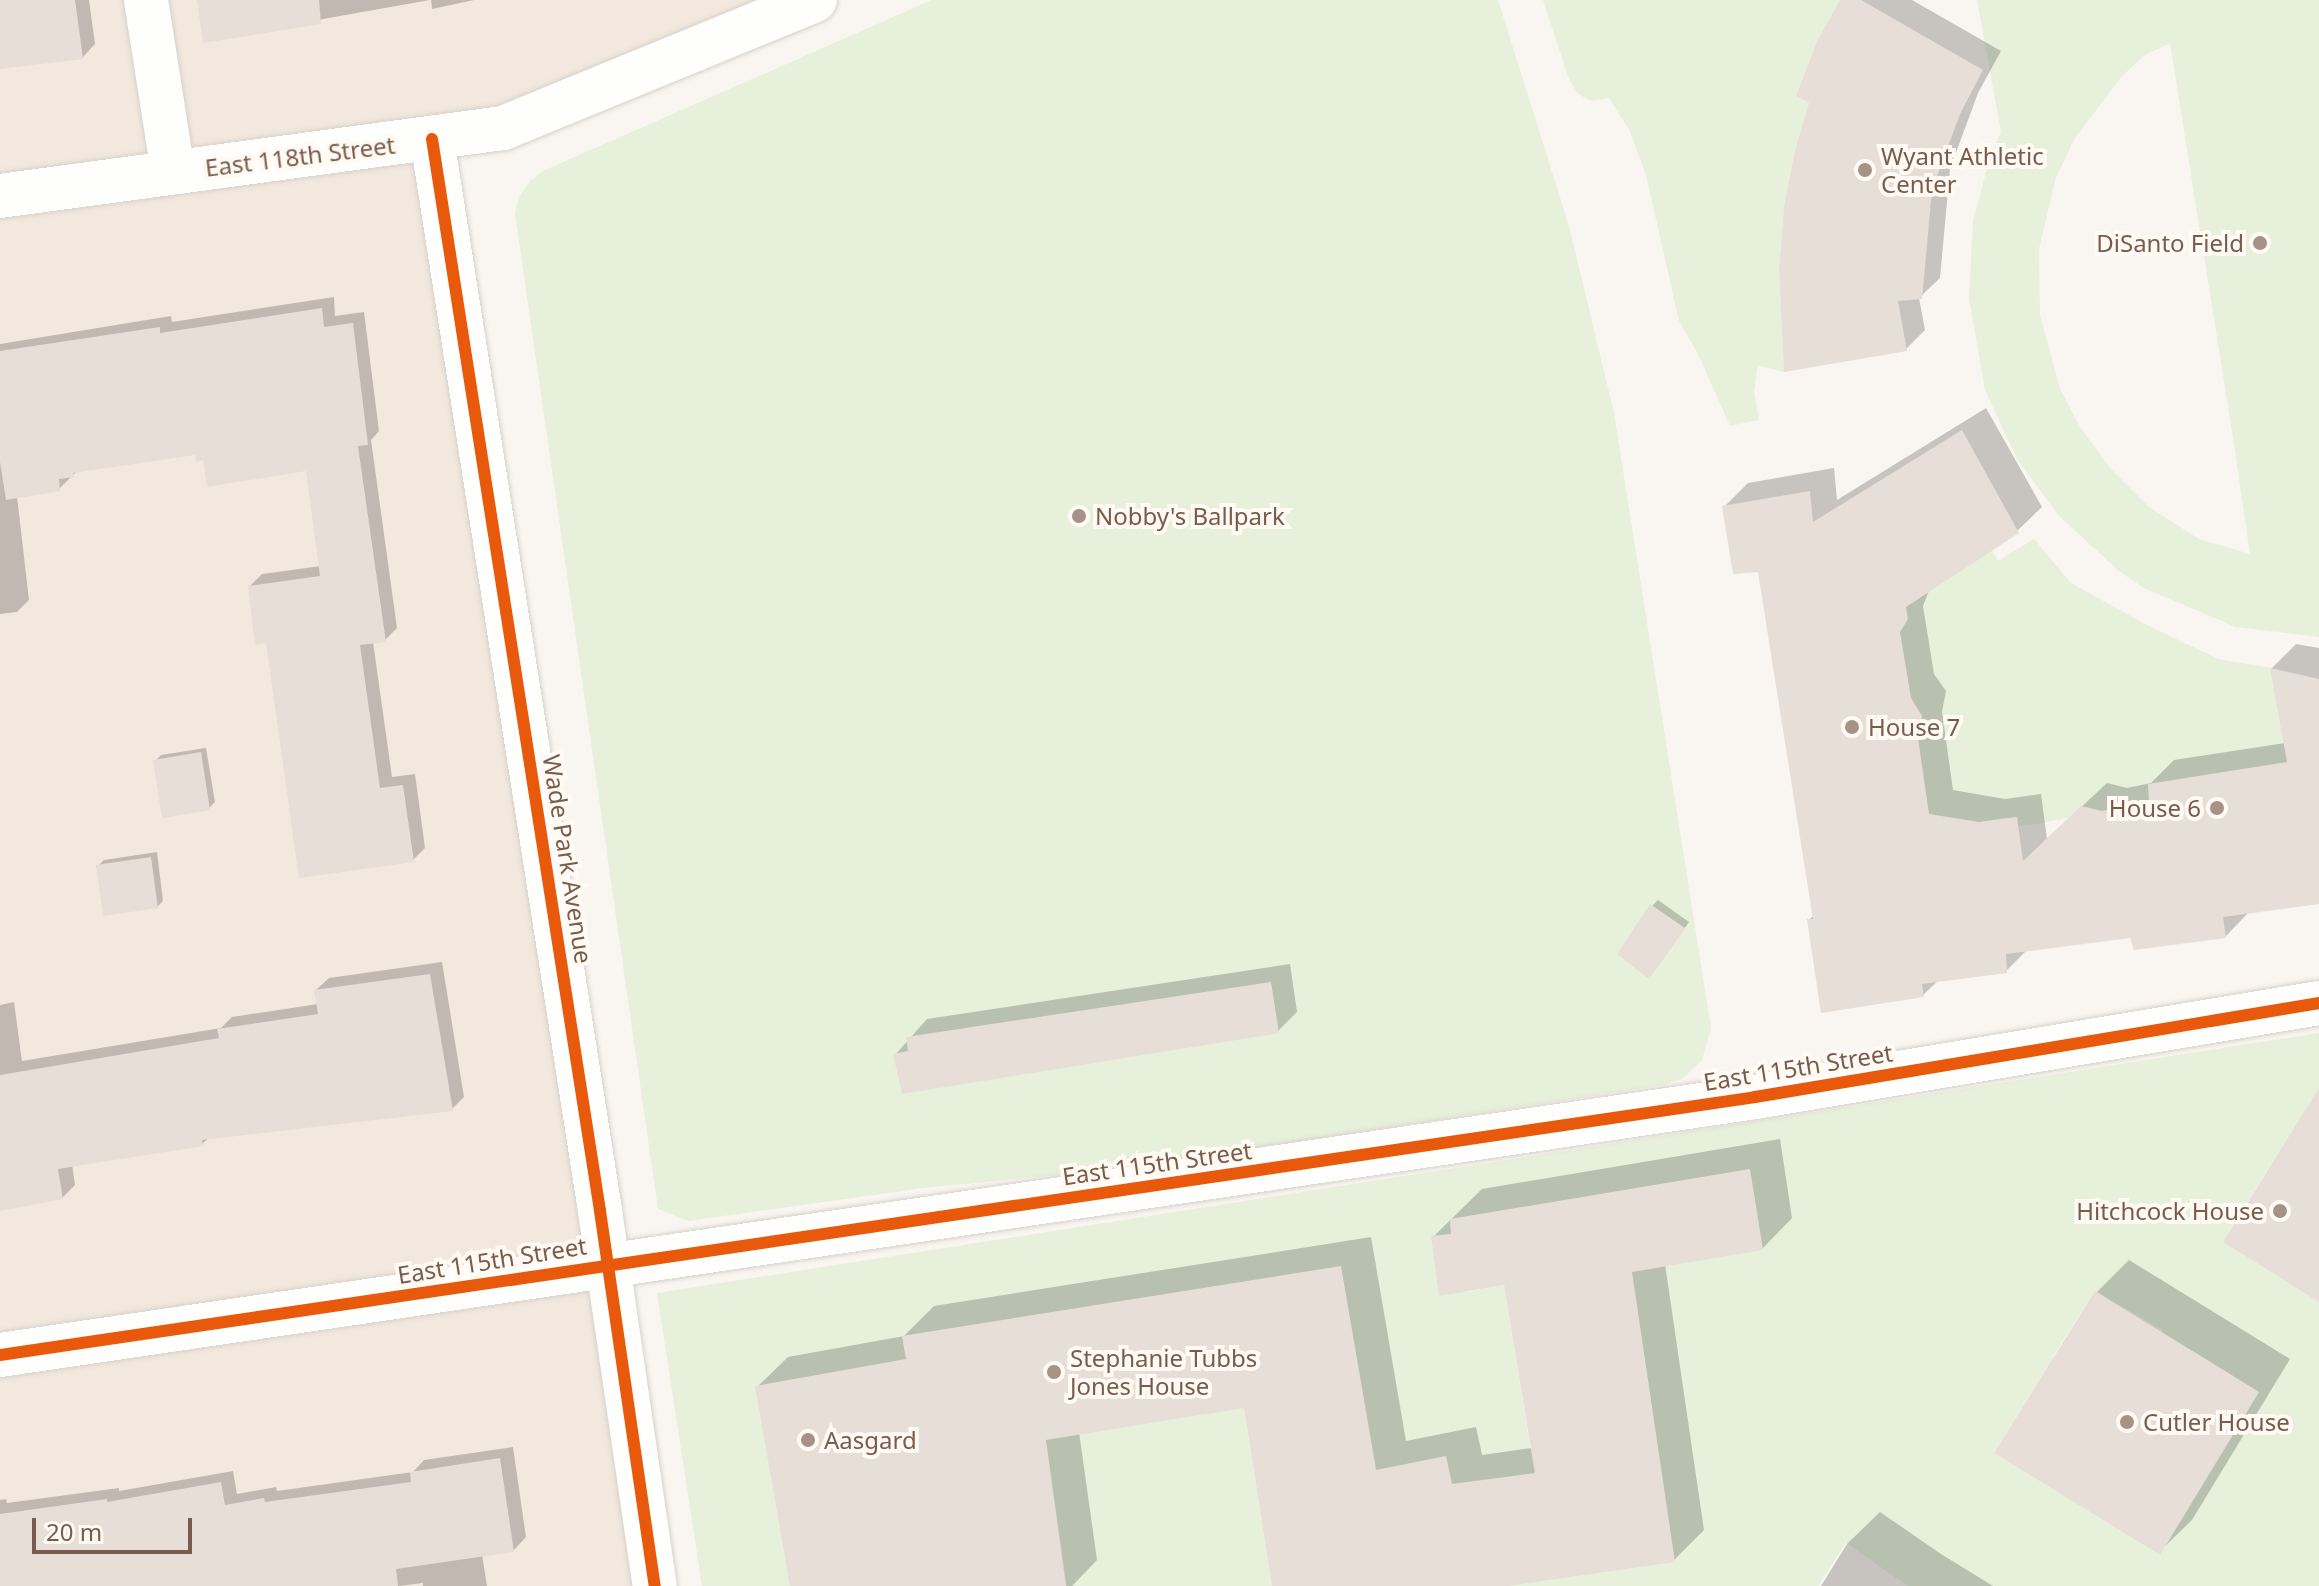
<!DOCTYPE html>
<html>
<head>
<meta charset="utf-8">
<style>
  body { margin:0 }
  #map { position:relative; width:2319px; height:1586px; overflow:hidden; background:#f9f5f0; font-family:"Noto Sans",sans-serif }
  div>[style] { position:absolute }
  .residential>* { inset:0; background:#f2e8de }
  .green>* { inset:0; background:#e7f0db }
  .shadow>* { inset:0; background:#0003 }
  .building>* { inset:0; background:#e6ded7 }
  .roads { filter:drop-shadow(0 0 2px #d7d1cb) drop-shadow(0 0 2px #d7d1cb) }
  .minor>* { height:44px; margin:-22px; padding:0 22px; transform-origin:22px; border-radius:22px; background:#fefefd }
  .tertiary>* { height:44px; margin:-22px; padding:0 22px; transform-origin:22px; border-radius:22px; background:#fefefd }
  .cycleway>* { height:12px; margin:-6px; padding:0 6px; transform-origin:6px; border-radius:6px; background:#e8590c }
  .dots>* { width:22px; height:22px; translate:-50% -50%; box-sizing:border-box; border:4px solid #fffaf3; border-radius:50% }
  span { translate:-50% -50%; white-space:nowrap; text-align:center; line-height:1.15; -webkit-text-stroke:8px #fffaf3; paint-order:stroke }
  .street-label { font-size:24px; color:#7a5c4d }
  .poi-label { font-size:24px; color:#7a5c4d }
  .left { translate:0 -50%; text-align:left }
  .right { translate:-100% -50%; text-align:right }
  .scale { position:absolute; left:32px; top:1518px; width:160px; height:36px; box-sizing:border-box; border:4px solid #7a5c4d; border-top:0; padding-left:10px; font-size:24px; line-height:28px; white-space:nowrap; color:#7a5c4d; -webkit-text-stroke:6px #fffaf3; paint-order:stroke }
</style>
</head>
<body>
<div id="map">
  <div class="residential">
    <i style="clip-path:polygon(0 0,815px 0,432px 139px,655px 1586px,0 1586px)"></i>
  </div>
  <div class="green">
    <i style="clip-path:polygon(932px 0,1498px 0,1569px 226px,1614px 413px,1711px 1028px,1702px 1060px,1682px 1079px,1663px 1085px,1119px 1169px,924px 1188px,688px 1221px,658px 1209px,515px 213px,519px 197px,530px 181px,543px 171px)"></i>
    <i style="clip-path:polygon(1543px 0,1840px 0,1817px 41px,1796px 96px,1809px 103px,1795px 150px,1784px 207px,1779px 269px,1784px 372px,1758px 365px,1754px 392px,1759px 420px,1730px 426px,1698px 354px,1679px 321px,1646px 175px,1630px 131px,1609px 98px,1591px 101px,1578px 94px,1569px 79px)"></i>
    <i style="clip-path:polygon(evenodd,1977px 0,2319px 0,2319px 637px,2236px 627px,2144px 588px,2119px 571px,2059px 516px,2017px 459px,1985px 390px,1969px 298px,1973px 221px,1990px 157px,2001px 132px,1977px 0,2170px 43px,2234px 444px,2250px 554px,2199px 539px,2149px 507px,2110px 468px,2080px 427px,2060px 389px,2040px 315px,2039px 249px,2056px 177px,2075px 138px,2122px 76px,2145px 55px,2170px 43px)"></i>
    <i style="clip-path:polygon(2034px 539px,2071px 583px,2145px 624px,2218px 659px,2271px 668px,2296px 782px,2269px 765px,2148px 784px,2149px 802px,2102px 811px,2081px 806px,2068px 818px,2036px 824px,2018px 826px,2016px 816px,1979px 822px,1929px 814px,1918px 738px,1922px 716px,1911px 698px,1899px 630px,1907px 606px,1992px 550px,1998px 561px)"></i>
    <i style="clip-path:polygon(evenodd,2319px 1033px,2319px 1088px,2284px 1145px,2280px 1181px,2267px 1170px,2223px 1242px,2319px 1302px,2319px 1586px,1908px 1586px,1846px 1543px,1818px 1586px,1508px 1586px,1674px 1562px,1632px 1272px,1763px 1250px,1750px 1170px,1450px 1219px,1451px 1234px,1431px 1237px,1439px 1292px,1466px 1292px,1504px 1285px,1540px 1507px,1381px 1496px,1341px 1267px,902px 1336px,943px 1586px,702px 1586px,657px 1293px,2319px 1033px,2095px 1291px,2163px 1330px,2156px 1348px,2181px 1366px,2192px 1350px,2259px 1392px,2160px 1555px,1994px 1453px,2035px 1386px,2045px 1392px,2062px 1363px,2053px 1356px,2095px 1291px)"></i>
    <i style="clip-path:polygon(1236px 1358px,1272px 1586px,1067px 1586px,1038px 1387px,1091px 1432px,1207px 1414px)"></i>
  </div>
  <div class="shadow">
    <i style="clip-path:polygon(0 0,89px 0,95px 44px,83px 57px,0 67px)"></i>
    <i style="clip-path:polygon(199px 0,430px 0,205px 40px)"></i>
    <i style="clip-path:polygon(431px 0,474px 0,432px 9px)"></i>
    <i style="clip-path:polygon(1843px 0,1912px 0,2001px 51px,1978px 93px,1950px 169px,1940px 278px,1919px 298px,1925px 330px,1906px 349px,1811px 102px)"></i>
    <i style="clip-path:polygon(334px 297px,335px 316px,364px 312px,379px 431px,371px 440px,397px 628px,385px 640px,373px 642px,392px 777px,415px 774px,425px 848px,413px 860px,267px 641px,250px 586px,262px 574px,321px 566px,307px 469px,205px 458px,197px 453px,78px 470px,59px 489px,17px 496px,29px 600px,17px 612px,0 614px,0 344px,171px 316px,172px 322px)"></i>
    <i style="clip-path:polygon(1986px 408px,2042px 507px,2017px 531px,1930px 588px,1923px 606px,1934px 674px,1946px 691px,1942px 712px,1953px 790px,2005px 799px,2041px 794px,2047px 839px,2107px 783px,2127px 788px,2151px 783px,2174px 760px,2285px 743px,2272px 668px,2296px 644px,2319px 648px,2319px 902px,2250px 911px,2226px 936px,2132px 936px,2028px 949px,2006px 971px,1939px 980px,1923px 995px,1809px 920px,1814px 915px,1760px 570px,1724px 507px,1748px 483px,1834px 468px,1837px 500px)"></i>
    <i style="clip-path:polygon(206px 748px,215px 802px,209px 808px,155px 761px,161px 755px)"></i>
    <i style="clip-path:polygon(157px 852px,163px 901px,157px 907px,98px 866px,104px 860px)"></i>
    <i style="clip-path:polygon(1658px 900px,1689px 922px,1655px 970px,1652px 906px)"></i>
    <i style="clip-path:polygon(442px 962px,464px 1097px,452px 1109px,210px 1137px,202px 1144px,72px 1164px,75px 1185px,62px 1198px,0 1209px,0 1005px,14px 1002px,22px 1061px,221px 1028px,232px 1017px,318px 1004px,316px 990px,329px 978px)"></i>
    <i style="clip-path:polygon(1290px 964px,1297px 1012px,1278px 1031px,895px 1055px,927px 1019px)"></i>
    <i style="clip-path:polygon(1780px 1139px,1792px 1218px,1762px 1249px,1665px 1264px,1704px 1530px,1674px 1560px,1496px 1586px,1274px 1586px,1246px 1406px,1079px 1432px,1097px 1560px,1072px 1586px,792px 1586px,757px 1387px,788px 1357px,904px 1336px,934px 1306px,1371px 1237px,1406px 1441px,1476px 1427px,1482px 1455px,1532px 1448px,1505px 1283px,1433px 1237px,1482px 1189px)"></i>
    <i style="clip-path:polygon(2129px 1260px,2290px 1359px,2192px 1520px,2159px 1552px,1997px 1452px,2097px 1292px)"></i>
    <i style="clip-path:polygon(513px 1447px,526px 1537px,514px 1550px,482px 1554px,487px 1586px,423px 1586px,423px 1583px,399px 1586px,0 1586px,0 1500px,6px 1499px,7px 1503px,119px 1488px,119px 1491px,233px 1471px,237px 1494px,276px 1487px,277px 1491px,413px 1472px,424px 1460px)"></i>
    <i style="clip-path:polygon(1880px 1512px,1941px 1554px,1993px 1586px,1821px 1586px,1847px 1544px)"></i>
  </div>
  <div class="building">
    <i style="clip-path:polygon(0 0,75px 0,83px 59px,0 69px)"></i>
    <i style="clip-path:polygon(197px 0,319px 0,321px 24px,203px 43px)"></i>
    <i style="clip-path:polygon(1840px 0,1861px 0,1983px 70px,1960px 114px,1932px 190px,1922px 299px,1898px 301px,1907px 351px,1784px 372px,1779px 269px,1784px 207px,1795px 150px,1809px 103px,1796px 96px,1817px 41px)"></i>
    <i style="clip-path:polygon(322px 308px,324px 327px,353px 323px,368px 445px,358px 446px,386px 642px,360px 645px,380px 788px,403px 785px,414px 862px,299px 878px,266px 643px,255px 645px,248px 586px,320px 576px,306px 471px,207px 487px,203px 460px,196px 462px,195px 455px,73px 473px,74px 477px,59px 479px,60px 491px,6px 500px,0 462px,0 351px,160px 327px,160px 333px)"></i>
    <i style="clip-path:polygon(1962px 430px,2019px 533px,1906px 607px,1908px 619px,1900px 632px,1911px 698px,1922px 716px,1918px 738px,1929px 814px,1979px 822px,2017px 817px,2023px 861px,2081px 806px,2102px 811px,2149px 802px,2148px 784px,2287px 762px,2270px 668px,2319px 679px,2319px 904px,2223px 917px,2226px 938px,2134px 950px,2130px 938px,2006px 954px,2007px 973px,1922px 984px,1924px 997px,1821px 1013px,1807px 919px,1813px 919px,1758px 572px,1733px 574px,1722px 506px,1810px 491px,1813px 522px)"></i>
    <i style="clip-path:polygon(201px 752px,210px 810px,162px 818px,153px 760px)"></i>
    <i style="clip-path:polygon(151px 857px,158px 908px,103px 916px,96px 865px)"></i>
    <i style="clip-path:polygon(1650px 904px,1685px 928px,1649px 979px,1617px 954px)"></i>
    <i style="clip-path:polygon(430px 974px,453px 1111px,202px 1140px,203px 1146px,58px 1169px,63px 1199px,0 1211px,0 1075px,219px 1038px,217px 1029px,318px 1014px,314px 990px)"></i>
    <i style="clip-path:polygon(1271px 982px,1279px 1033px,902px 1094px,893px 1054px,908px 1051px,906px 1037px)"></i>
    <i style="clip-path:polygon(2319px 1088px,2319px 1302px,2223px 1242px)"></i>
    <i style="clip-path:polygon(1750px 1169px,1763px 1250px,1632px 1272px,1675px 1562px,1508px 1586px,1272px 1586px,1244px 1408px,1046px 1440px,1066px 1586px,790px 1586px,755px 1386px,906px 1359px,902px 1336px,1341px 1266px,1376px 1470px,1446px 1456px,1452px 1484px,1535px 1473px,1504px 1285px,1439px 1296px,1431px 1236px,1451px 1234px,1450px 1219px)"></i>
    <i style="clip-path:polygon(2095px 1291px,2259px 1392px,2160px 1555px,1994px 1453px)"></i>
    <i style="clip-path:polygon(500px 1458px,514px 1552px,396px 1569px,398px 1586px,0 1586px,0 1514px,107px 1499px,107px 1502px,221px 1482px,225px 1505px,264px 1498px,265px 1502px,411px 1482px,410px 1472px)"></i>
  </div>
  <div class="roads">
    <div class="minor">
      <i style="left:146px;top:0;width:174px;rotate:81.1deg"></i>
      <i style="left:0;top:1355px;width:1774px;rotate:-8.36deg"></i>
      <i style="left:1755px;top:1097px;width:572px;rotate:-9.46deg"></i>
    </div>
    <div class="tertiary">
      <i style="left:432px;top:139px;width:1085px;rotate:81.09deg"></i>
      <i style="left:600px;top:1211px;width:379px;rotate:81.7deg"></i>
      <i style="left:0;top:196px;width:508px;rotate:-7.7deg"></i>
      <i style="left:503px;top:128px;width:337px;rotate:-22.3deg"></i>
    </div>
  </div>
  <div class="cycleway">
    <i style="left:432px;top:139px;width:1085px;rotate:81.09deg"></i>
    <i style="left:600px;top:1211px;width:379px;rotate:81.7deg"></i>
    <i style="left:0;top:1355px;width:1774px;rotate:-8.36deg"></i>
    <i style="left:1755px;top:1097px;width:572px;rotate:-9.46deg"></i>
  </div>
  <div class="dots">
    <i style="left:1865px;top:170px;background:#a69286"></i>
    <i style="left:2260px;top:243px;background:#a69286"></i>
    <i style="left:1079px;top:516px;background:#a69286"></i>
    <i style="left:1852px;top:727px;background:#a69286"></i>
    <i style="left:2217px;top:808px;background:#a69286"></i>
    <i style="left:2280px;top:1211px;background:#a69286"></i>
    <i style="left:1054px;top:1372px;background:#a69286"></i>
    <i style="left:2127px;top:1422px;background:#a69286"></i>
    <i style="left:808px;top:1440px;background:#a69286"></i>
  </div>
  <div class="street-label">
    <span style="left:300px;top:156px;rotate:-7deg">East 118th Street</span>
    <span style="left:568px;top:859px;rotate:81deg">Wade Park Avenue</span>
    <span style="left:1798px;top:1067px;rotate:-9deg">East 115th Street</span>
    <span style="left:1157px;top:1163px;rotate:-8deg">East 115th Street</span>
    <span style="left:492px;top:1260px;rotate:-9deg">East 115th Street</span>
  </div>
  <div class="poi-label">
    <span class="left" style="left:1881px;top:170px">Wyant Athletic<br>Center</span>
    <span class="right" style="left:2244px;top:243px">DiSanto Field</span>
    <span class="left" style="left:1095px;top:516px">Nobby's Ballpark</span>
    <span class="left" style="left:1868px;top:727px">House 7</span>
    <span class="right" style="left:2201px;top:808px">House 6</span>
    <span class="right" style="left:2264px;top:1211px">Hitchcock House</span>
    <span class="left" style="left:1070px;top:1372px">Stephanie Tubbs<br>Jones House</span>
    <span class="left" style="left:2143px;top:1422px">Cutler House</span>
    <span class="left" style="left:824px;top:1440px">Aasgard</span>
  </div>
  <div class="scale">20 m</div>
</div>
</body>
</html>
